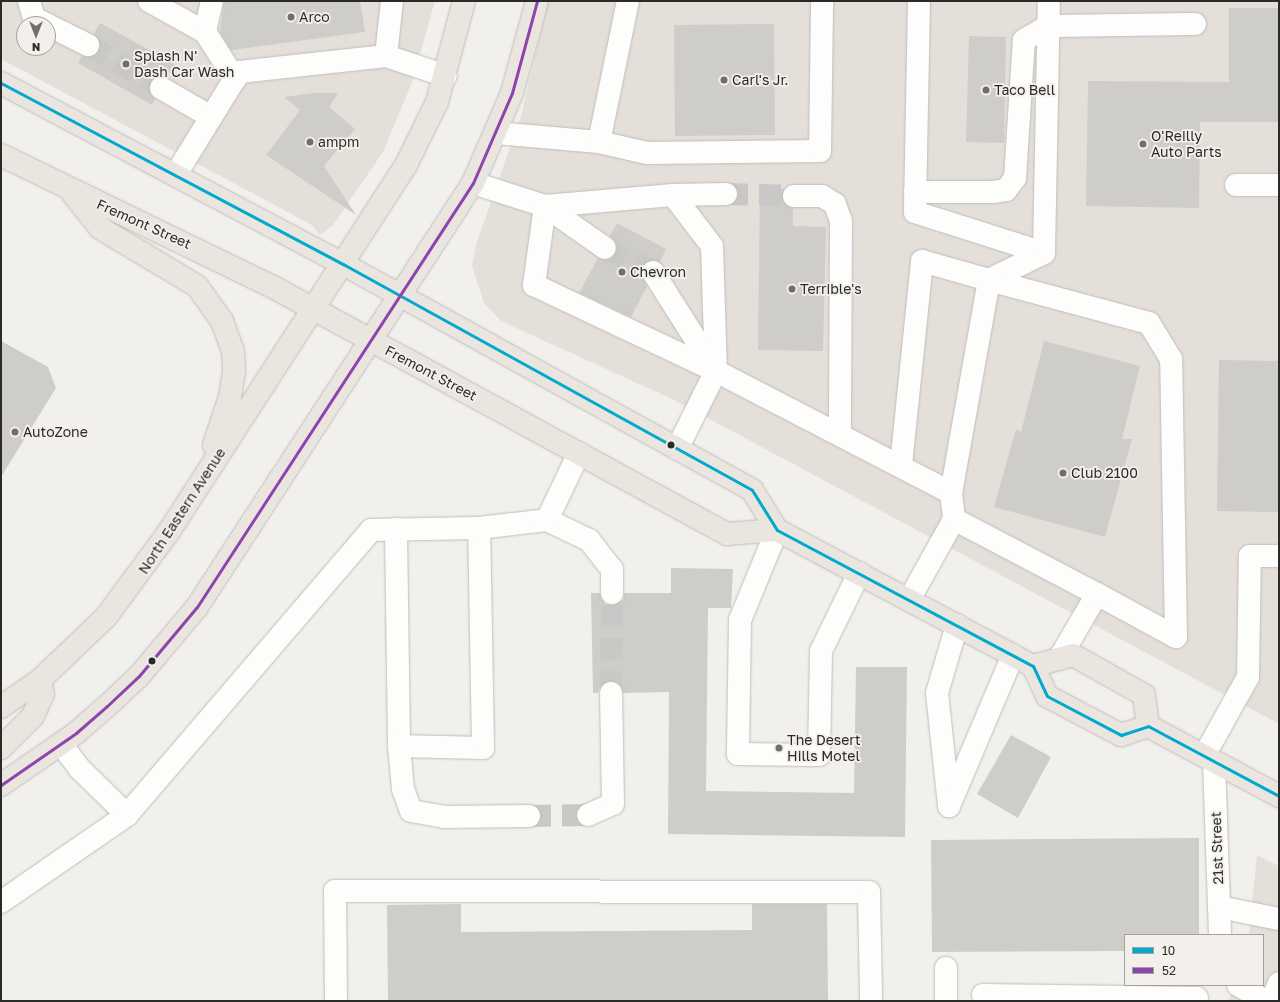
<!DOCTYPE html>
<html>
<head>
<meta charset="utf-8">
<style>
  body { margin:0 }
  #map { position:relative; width:1280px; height:1002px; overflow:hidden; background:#f2f0ed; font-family:"Golos Text",sans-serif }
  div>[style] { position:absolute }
  .built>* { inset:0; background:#e5dfda }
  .building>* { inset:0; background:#cecdca }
  .minor-tunnel>* { height:22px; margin-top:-11px; transform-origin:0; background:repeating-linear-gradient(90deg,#cac8c6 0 22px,transparent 0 33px) }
  .roads { filter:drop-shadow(0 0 1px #bfbdbb) drop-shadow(0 0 1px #bfbdbb) }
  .minor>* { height:22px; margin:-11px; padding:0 11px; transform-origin:11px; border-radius:11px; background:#fdfdfc }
  .major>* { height:22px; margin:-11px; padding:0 11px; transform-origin:11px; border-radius:11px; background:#eae5de }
  .bus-1>* { height:3px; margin:-1.5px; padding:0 1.5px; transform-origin:1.5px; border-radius:1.5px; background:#00a9ce }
  .bus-2>* { height:3px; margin:-1.5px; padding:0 1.5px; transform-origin:1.5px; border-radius:1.5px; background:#8e44ad }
  .dots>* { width:11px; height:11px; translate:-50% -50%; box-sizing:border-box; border:2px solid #f3f0ec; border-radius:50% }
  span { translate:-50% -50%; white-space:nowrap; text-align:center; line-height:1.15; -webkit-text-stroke:3.5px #f3f0ec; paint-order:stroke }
  .poi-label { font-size:14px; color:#2c2a29 }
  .left { translate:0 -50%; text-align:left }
  .street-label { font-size:14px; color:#2c2a29 }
  .frame { position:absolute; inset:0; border:2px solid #2c2a29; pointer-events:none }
  .legend { position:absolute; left:1124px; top:934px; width:140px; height:52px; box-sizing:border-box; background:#f3f0ec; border:1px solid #a3a19e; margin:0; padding:5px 7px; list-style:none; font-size:12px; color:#2c2a29 }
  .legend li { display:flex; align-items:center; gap:8px; height:20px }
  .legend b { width:20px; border:1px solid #a3a19e }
  .north { position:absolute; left:16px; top:16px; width:40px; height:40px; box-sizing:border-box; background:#f3f0ec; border:1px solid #a3a19e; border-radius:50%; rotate:180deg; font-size:11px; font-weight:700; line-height:16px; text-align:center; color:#2c2a29 }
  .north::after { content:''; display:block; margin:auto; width:14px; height:18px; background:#716f6e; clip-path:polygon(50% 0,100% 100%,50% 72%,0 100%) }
</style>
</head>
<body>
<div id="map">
  <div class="built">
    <i style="clip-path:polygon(evenodd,1px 1px,435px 1px,411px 85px,383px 152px,333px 225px,320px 235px,312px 225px,1px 59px,1px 1px,24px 24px,48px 24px,48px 48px,24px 48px,24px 24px)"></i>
    <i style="clip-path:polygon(548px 1px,1279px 1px,1279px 724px,672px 399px,501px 321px,484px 303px,472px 266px,476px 245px,521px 116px)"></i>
    <i style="clip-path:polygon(1257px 855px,1279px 866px,1279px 1001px,1228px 1001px,1235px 985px,1263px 985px,1263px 935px,1249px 935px)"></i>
  </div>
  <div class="building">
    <i style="clip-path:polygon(224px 1px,360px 1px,365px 32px,231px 50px,220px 33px)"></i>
    <i style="clip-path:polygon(1229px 8px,1279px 8px,1279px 122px,1200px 122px,1199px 208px,1086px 206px,1088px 81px,1229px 82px)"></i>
    <i style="clip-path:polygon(100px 23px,175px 64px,167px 77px,155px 77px,150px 82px,150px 94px,155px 99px,152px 105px,78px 63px,82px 56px,89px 57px,99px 51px,100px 44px,94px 34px)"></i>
    <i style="clip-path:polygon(774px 24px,775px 135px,675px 136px,674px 25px)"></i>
    <i style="clip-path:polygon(969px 36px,1006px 37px,1004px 143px,966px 142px)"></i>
    <i style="clip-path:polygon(313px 93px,338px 93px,329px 107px,355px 129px,324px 166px,356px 215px,266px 155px,300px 110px,284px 97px)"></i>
    <i style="clip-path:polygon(760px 189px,784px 189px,783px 202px,793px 208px,793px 226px,826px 227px,823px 351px,758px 350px)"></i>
    <i style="clip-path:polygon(617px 223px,666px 249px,660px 262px,652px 260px,642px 267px,641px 273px,647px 286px,631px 317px,579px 293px,598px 258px,610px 259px,615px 255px,616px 243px,610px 236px)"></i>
    <i style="clip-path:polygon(1px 341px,48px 367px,56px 388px,1px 477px)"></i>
    <i style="clip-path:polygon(1044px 341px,1140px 366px,1122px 439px,1132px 439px,1105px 537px,994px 507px,1016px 429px,1021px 432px)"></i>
    <i style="clip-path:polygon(1219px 360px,1279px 361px,1279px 512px,1217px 511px)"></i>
    <i style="clip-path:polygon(671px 568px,733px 569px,731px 608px,708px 608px,706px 791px,854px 793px,856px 667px,907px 667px,905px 837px,668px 834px,669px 692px,623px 693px,617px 682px,610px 681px,600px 687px,598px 693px,593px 693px,591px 593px,600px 593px,605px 604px,612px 605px,623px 600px,624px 593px,671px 593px)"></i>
    <i style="clip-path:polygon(1011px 735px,1051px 757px,1018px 818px,977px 794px)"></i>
    <i style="clip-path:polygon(1199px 838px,1199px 935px,1125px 935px,1125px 951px,932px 952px,931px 840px)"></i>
    <i style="clip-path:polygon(461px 904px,461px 932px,752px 930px,752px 904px,827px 904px,828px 1001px,388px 1001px,387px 905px)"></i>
  </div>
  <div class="minor-tunnel">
    <i style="left:88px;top:45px;width:85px;rotate:30.5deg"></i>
    <i style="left:726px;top:194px;width:68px;rotate:1.7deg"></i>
    <i style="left:605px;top:248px;width:54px;rotate:26.6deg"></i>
    <i style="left:611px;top:693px;width:100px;rotate:-89.4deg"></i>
    <i style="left:529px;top:816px;width:59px;rotate:-1deg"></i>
  </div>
  <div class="roads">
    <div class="minor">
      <i style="left:29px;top:1px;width:18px;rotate:74deg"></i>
      <i style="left:34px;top:18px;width:13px;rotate:27deg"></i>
      <i style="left:149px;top:1px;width:64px;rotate:29deg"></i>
      <i style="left:212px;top:1px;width:32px;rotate:103deg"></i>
      <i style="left:205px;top:32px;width:56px;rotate:57.4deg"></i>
      <i style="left:919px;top:1px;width:211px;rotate:91.1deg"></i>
      <i style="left:915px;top:212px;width:135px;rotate:17.6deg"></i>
      <i style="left:48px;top:25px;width:45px;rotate:26.6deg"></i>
      <i style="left:386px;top:56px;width:55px;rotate:-83.8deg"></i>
      <i style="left:161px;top:88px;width:58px;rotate:30.1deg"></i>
      <i style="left:496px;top:133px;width:103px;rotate:5deg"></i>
      <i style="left:599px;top:142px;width:49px;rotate:12.9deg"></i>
      <i style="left:647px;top:153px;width:173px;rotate:-0.7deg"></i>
      <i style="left:820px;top:151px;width:150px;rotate:-89.2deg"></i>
      <i style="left:599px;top:142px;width:144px;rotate:-78.4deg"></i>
      <i style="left:176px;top:174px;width:120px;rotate:-58.3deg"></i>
      <i style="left:239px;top:72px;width:148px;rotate:-6.2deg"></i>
      <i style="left:386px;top:56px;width:63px;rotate:18.4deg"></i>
      <i style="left:473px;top:183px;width:76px;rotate:17.7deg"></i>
      <i style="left:545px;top:206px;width:80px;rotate:97.9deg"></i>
      <i style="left:534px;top:285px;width:201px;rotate:25.3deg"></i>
      <i style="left:716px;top:371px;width:265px;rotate:27.4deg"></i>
      <i style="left:1236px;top:185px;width:43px"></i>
      <i style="left:915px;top:192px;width:77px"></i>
      <i style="left:992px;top:192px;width:14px;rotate:-8deg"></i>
      <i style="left:1006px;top:190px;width:15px;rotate:-53deg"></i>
      <i style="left:1015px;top:178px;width:138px;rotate:-86.3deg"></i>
      <i style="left:1024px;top:40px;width:28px;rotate:-30deg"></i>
      <i style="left:1048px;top:26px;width:147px;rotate:-0.8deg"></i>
      <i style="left:673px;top:195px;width:53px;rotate:-1.1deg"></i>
      <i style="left:794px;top:196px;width:28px"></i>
      <i style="left:822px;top:196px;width:15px;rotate:32deg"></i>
      <i style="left:835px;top:204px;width:18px;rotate:71deg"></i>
      <i style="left:841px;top:221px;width:213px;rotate:90.3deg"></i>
      <i style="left:545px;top:206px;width:128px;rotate:-4.9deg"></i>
      <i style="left:673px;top:195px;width:64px;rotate:52.6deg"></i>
      <i style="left:712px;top:246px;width:125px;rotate:88.2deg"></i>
      <i style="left:716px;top:371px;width:87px;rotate:116.6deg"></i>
      <i style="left:545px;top:206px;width:73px;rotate:35deg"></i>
      <i style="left:653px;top:272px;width:116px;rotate:57.7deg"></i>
      <i style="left:901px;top:465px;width:205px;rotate:-84.1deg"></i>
      <i style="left:922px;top:261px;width:70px;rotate:15.8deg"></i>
      <i style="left:989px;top:280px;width:61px;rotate:-26.1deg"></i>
      <i style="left:1044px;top:253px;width:252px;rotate:-88.9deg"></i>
      <i style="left:547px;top:520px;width:47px;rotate:25.5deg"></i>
      <i style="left:589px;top:540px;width:37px;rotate:52deg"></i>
      <i style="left:612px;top:569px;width:24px;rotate:90deg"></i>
      <i style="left:396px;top:529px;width:217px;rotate:89.2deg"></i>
      <i style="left:399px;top:746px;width:84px;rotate:1.4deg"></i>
      <i style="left:483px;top:748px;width:220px;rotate:-91deg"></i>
      <i style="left:777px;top:530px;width:97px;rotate:112.3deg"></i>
      <i style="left:740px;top:620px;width:134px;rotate:90.9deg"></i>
      <i style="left:738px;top:754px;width:81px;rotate:0.7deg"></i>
      <i style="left:819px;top:755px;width:104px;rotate:-88.9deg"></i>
      <i style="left:821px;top:651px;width:87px;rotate:-64deg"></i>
      <i style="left:909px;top:600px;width:93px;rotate:-60.9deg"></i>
      <i style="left:957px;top:625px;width:71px;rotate:106.4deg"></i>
      <i style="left:937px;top:693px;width:114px;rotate:83.9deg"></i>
      <i style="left:949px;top:806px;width:164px;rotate:-67deg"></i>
      <i style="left:1059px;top:659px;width:75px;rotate:-59.7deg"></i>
      <i style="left:1097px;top:594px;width:90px;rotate:28.6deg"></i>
      <i style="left:1176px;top:637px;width:278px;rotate:-91deg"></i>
      <i style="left:1171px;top:359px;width:42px;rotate:-121.4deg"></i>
      <i style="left:1149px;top:323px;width:166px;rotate:-165deg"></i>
      <i style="left:989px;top:280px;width:216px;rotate:100.1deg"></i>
      <i style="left:951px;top:493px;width:26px;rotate:83deg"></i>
      <i style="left:954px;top:519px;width:161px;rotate:27.7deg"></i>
      <i style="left:61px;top:744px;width:30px;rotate:53deg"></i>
      <i style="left:79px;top:768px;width:67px;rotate:44.4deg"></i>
      <i style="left:127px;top:815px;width:375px;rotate:-49.4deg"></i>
      <i style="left:371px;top:530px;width:108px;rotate:-1.1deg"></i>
      <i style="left:479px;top:528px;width:68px;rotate:-6.7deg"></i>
      <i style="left:547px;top:520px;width:74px;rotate:-64.5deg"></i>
      <i style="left:399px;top:746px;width:43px;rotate:84.7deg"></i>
      <i style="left:403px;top:789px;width:23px;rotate:70deg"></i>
      <i style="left:411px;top:811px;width:34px;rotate:10deg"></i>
      <i style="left:444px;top:817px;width:85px;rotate:-0.7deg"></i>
      <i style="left:1204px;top:756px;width:90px;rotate:-60.9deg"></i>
      <i style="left:1248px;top:677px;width:121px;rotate:-89.1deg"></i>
      <i style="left:1250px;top:556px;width:29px"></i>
      <i style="left:1214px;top:762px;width:173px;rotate:88deg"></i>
      <i style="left:588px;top:815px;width:27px;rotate:-24deg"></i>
      <i style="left:613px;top:804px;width:111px;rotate:-91deg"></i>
      <i style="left:1px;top:902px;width:153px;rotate:-34.6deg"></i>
      <i style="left:1219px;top:907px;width:61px;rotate:11.3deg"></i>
      <i style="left:946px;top:968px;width:33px;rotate:90deg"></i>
      <i style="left:1238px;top:985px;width:32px;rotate:30deg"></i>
      <i style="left:983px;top:995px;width:214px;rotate:0.8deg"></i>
      <i style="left:336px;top:1001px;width:110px;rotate:-90.5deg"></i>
      <i style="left:335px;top:891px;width:534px;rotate:0.11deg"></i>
      <i style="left:869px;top:892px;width:109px;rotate:88.9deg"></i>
      <i style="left:1272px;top:1001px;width:19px;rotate:-69deg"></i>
    </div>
    <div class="major">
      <i style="left:1px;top:83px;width:387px;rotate:27.9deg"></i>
      <i style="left:343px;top:264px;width:467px;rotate:28.9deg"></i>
      <i style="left:752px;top:490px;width:47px;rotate:58deg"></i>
      <i style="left:777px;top:530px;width:290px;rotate:28deg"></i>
      <i style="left:1033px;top:666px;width:33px;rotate:65deg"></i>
      <i style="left:1047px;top:696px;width:84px;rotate:27.8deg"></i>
      <i style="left:1121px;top:735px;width:28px;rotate:-18deg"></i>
      <i style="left:1148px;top:726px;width:149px;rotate:28.1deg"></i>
      <i style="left:1px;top:155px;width:302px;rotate:25.9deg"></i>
      <i style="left:273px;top:287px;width:517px;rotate:28.55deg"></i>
      <i style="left:727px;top:534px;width:50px;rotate:-4.6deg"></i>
      <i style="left:73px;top:194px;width:43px;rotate:51.5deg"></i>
      <i style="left:100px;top:228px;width:113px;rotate:30.9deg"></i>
      <i style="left:197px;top:286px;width:43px;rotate:54.5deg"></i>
      <i style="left:222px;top:321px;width:32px;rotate:70deg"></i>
      <i style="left:233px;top:351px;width:21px;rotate:87deg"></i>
      <i style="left:234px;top:372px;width:25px;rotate:99deg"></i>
      <i style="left:230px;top:397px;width:51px;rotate:108.4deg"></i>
      <i style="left:1033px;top:666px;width:41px;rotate:-15.4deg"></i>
      <i style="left:1073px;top:655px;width:81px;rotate:29.4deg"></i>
      <i style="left:1144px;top:695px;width:31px;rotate:83deg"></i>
      <i style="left:1px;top:707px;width:47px;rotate:-34.7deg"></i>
      <i style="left:40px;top:680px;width:91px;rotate:-43.7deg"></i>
      <i style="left:106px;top:617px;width:104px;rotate:-53.6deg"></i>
      <i style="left:168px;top:533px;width:440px;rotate:-57.1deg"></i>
      <i style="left:407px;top:163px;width:68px;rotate:-63.8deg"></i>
      <i style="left:437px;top:102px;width:105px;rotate:-75deg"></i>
      <i style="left:1px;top:748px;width:45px;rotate:-45deg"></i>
      <i style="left:33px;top:716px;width:24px;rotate:-66deg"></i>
      <i style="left:43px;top:694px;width:14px;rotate:-102deg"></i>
      <i style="left:1px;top:785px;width:91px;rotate:-34.7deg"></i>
      <i style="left:76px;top:733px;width:41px;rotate:-41.1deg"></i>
      <i style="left:107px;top:706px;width:44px;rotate:-43.2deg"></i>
      <i style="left:139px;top:676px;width:90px;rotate:-50deg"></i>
      <i style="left:197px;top:607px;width:506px;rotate:-56.94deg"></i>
      <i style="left:473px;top:183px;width:98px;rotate:-66.6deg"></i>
      <i style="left:512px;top:93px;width:95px;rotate:-74.8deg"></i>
    </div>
  </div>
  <div class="bus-1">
    <i style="left:1px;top:83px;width:387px;rotate:27.9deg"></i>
    <i style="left:343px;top:264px;width:467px;rotate:28.9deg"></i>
    <i style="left:752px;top:490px;width:47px;rotate:58deg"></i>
    <i style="left:777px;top:530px;width:290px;rotate:28deg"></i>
    <i style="left:1033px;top:666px;width:33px;rotate:65deg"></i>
    <i style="left:1047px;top:696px;width:84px;rotate:27.8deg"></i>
    <i style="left:1121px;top:735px;width:28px;rotate:-18deg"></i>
    <i style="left:1148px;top:726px;width:149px;rotate:28.1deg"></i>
  </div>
  <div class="bus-2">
    <i style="left:1px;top:785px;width:91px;rotate:-34.7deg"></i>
    <i style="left:76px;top:733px;width:41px;rotate:-41.1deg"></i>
    <i style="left:107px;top:706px;width:44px;rotate:-43.2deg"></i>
    <i style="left:139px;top:676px;width:90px;rotate:-50deg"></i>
    <i style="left:197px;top:607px;width:506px;rotate:-56.94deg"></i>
    <i style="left:473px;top:183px;width:98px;rotate:-66.6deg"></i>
    <i style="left:512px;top:93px;width:95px;rotate:-74.8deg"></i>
  </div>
  <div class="dots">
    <i style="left:291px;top:17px;background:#716f6e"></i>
    <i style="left:126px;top:64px;background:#716f6e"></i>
    <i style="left:724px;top:80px;background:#716f6e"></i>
    <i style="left:986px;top:90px;background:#716f6e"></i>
    <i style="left:310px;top:142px;background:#716f6e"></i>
    <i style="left:1143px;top:144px;background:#716f6e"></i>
    <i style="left:622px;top:272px;background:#716f6e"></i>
    <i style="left:792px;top:289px;background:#716f6e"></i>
    <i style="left:15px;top:432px;background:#716f6e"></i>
    <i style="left:671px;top:445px;background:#2c2a29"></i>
    <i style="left:1063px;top:473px;background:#716f6e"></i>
    <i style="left:152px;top:661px;background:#2c2a29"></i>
    <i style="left:779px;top:748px;background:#716f6e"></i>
  </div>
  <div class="poi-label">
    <span class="left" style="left:299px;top:17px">Arco</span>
    <span class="left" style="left:134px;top:64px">Splash N'<br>Dash Car Wash</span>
    <span class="left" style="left:732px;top:80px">Carl's Jr.</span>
    <span class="left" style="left:994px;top:90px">Taco Bell</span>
    <span class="left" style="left:1151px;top:144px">O'Reilly<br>Auto Parts</span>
    <span class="left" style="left:318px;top:142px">ampm</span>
    <span class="left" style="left:630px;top:272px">Chevron</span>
    <span class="left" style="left:800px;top:289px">Terrible's</span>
    <span class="left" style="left:23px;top:432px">AutoZone</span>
    <span class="left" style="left:1071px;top:473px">Club 2100</span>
    <span class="left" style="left:787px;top:748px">The Desert<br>Hills Motel</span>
  </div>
  <div class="street-label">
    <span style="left:144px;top:224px;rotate:24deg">Fremont Street</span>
    <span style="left:431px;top:373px;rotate:28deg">Fremont Street</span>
    <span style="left:182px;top:511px;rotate:-57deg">North Eastern Avenue</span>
    <span style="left:1217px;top:848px;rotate:-92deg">21st Street</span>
  </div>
  <div class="frame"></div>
  <ul class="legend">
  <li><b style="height:5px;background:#00a9ce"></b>10</li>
  <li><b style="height:5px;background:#8e44ad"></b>52</li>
  </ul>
  <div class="north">N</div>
</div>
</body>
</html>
